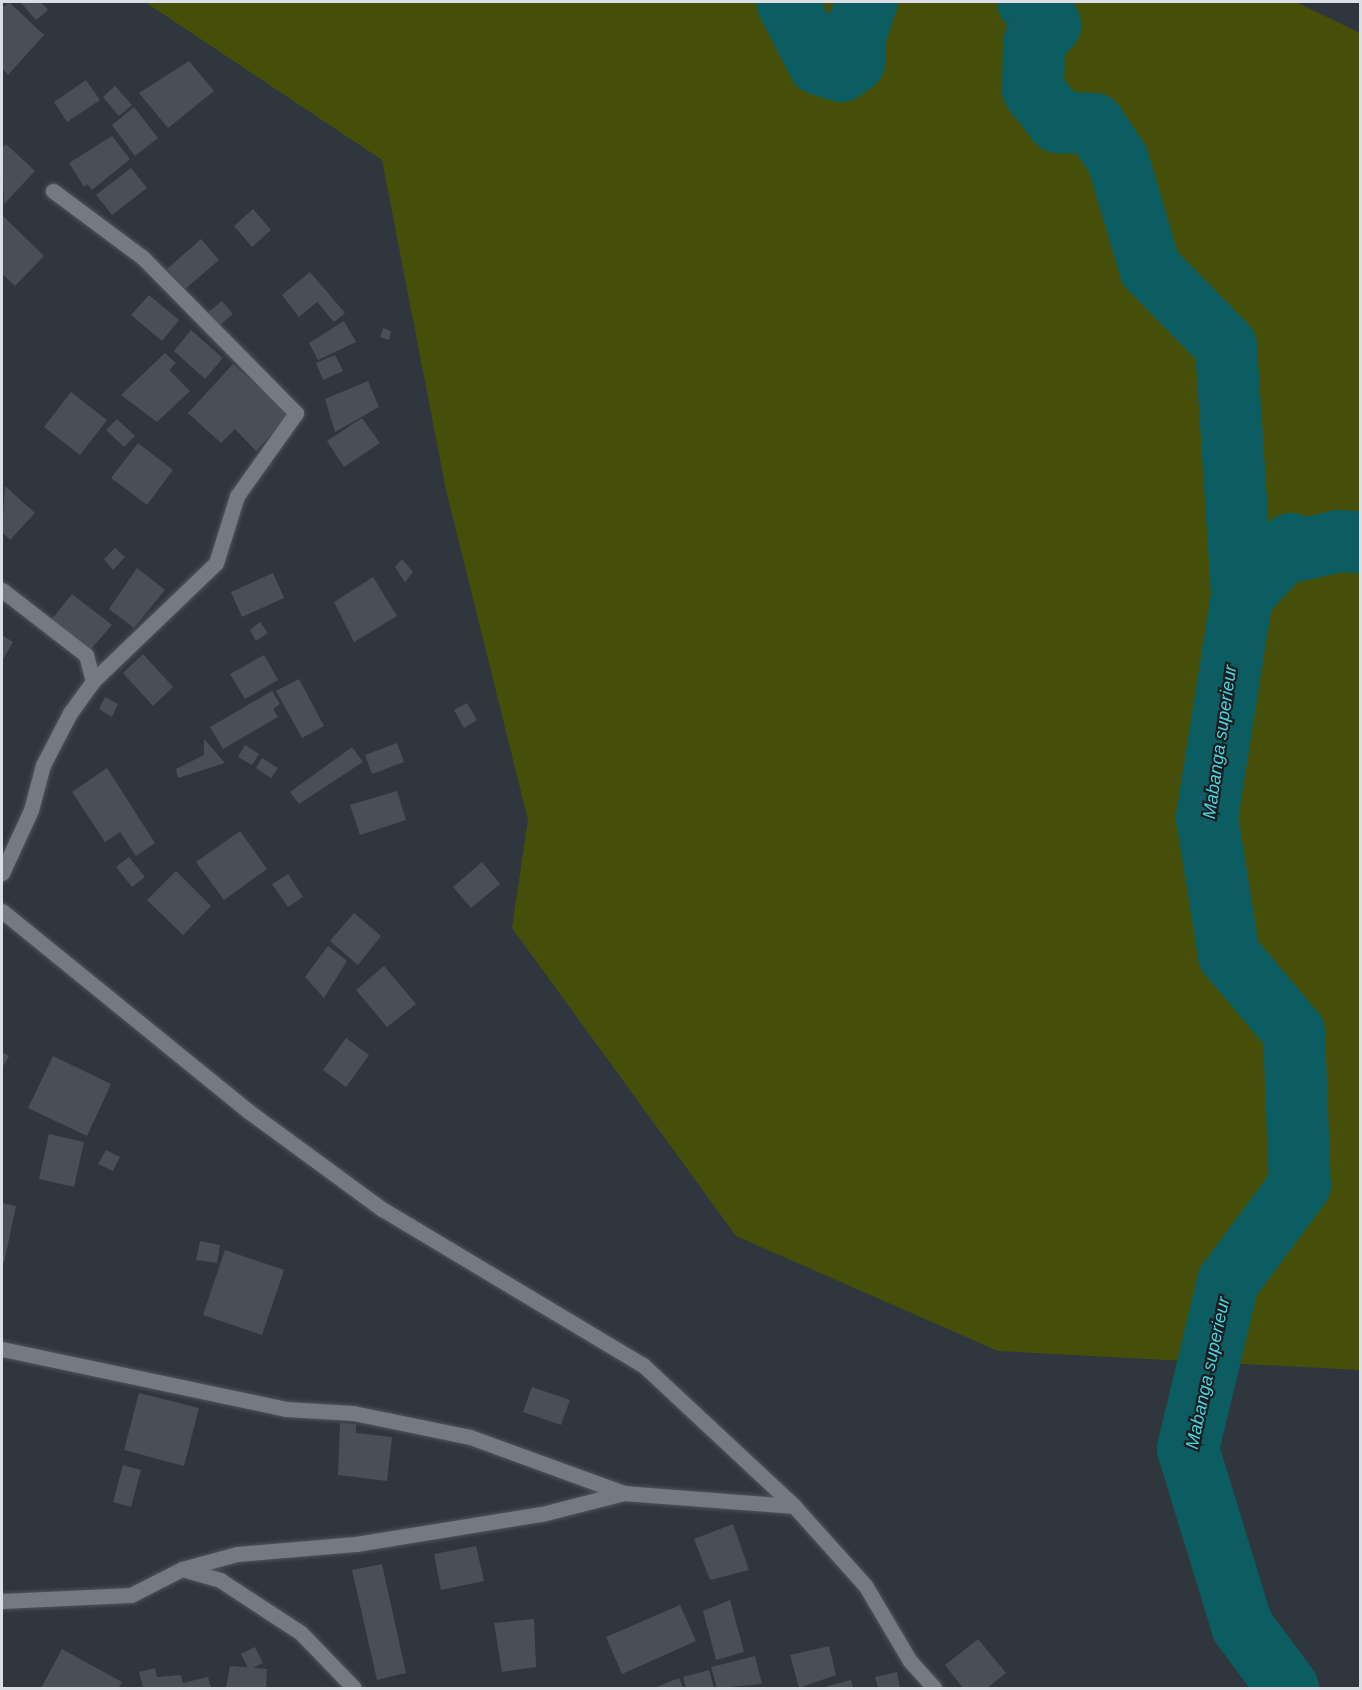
<!DOCTYPE html>
<html>
<head>
<meta charset="utf-8">
<style>
  body { margin:0 }
  #map { position:relative; width:1362px; height:1690px; overflow:hidden; background:#2f363e; font-family:Helvetica,sans-serif }
  div>[style] { position:absolute }
  .green>* { inset:0; background:#464f09 }
  .river>* { height:62px; margin:-31px; padding:0 31px; transform-origin:31px; border-radius:31px; background:#0c5d61 }
  .building>* { inset:0; background:#494f58 }
  .roads { filter:drop-shadow(0 0 2px #4e535b) drop-shadow(0 0 2px #4e535b) }
  .minor>* { height:15px; margin:-7.5px; padding:0 7.5px; transform-origin:7.5px; border-radius:7.5px; background:#737a84 }
  span { translate:-50% -50%; white-space:nowrap; text-align:center; line-height:1.15; -webkit-text-stroke:4.5px #1a1d21; paint-order:stroke }
  .water-label { font-size:18px; color:#49d5de; font-style:italic }
  .frame { position:absolute; inset:0; border:3px solid #dbdfe5; pointer-events:none }
</style>
</head>
<body>
<div id="map">
  <div class="green">
    <i style="clip-path:polygon(145px 2px,1296px 2px,1360px 33px,1360px 1370px,998px 1351px,736px 1236px,512px 928px,528px 820px,446px 490px,382px 160px)"></i>
  </div>
  <div class="river">
    <i style="left:787px;top:2px;width:70px;rotate:62.7deg"></i>
    <i style="left:819px;top:64px;width:23px;rotate:18deg"></i>
    <i style="left:841px;top:71px;width:16px;rotate:-35deg"></i>
    <i style="left:854px;top:62px;width:26px;rotate:-88deg"></i>
    <i style="left:855px;top:36px;width:36px;rotate:-71deg"></i>
    <i style="left:1028px;top:2px;width:17px;rotate:28deg"></i>
    <i style="left:1043px;top:10px;width:17px;rotate:65deg"></i>
    <i style="left:1050px;top:25px;width:24px;rotate:132deg"></i>
    <i style="left:1034px;top:43px;width:47px;rotate:91.2deg"></i>
    <i style="left:1033px;top:90px;width:41px;rotate:52deg"></i>
    <i style="left:1058px;top:122px;width:36px;rotate:3deg"></i>
    <i style="left:1094px;top:124px;width:43px;rotate:56.3deg"></i>
    <i style="left:1118px;top:160px;width:113px;rotate:73.5deg"></i>
    <i style="left:1150px;top:268px;width:109px;rotate:45.7deg"></i>
    <i style="left:1226px;top:346px;width:251px;rotate:86.3deg"></i>
    <i style="left:1242px;top:596px;width:225px;rotate:99deg"></i>
    <i style="left:1207px;top:818px;width:139px;rotate:80.9deg"></i>
    <i style="left:1229px;top:955px;width:101px;rotate:49.8deg"></i>
    <i style="left:1294px;top:1032px;width:153px;rotate:87.8deg"></i>
    <i style="left:1300px;top:1185px;width:121px;rotate:126.6deg"></i>
    <i style="left:1228px;top:1282px;width:172px;rotate:103.5deg"></i>
    <i style="left:1188px;top:1449px;width:185px;rotate:73deg"></i>
    <i style="left:1242px;top:1626px;width:77px;rotate:53.4deg"></i>
    <i style="left:1242px;top:596px;width:71px;rotate:-46.7deg"></i>
    <i style="left:1291px;top:544px;width:11px;rotate:34deg"></i>
    <i style="left:1300px;top:550px;width:39px;rotate:-13deg"></i>
    <i style="left:1338px;top:541px;width:22px;rotate:3deg"></i>
  </div>
  <div class="building">
    <i style="clip-path:polygon(9px 2px,44px 35px,8px 75px,2px 68px,2px 8px)"></i>
    <i style="clip-path:polygon(20px 2px,41px 2px,48px 10px,36px 20px)"></i>
    <i style="clip-path:polygon(189px 61px,214px 91px,168px 128px,139px 93px)"></i>
    <i style="clip-path:polygon(86px 80px,100px 100px,67px 122px,54px 102px)"></i>
    <i style="clip-path:polygon(115px 86px,132px 105px,119px 116px,103px 97px)"></i>
    <i style="clip-path:polygon(134px 107px,158px 138px,135px 156px,112px 125px)"></i>
    <i style="clip-path:polygon(112px 136px,130px 159px,92px 190px,87px 184px,84px 187px,69px 163px)"></i>
    <i style="clip-path:polygon(6px 144px,35px 171px,4px 204px,2px 149px)"></i>
    <i style="clip-path:polygon(131px 168px,147px 188px,112px 215px,96px 195px)"></i>
    <i style="clip-path:polygon(253px 209px,271px 230px,252px 247px,234px 226px)"></i>
    <i style="clip-path:polygon(2px 215px,44px 256px,15px 286px,2px 274px)"></i>
    <i style="clip-path:polygon(201px 239px,219px 260px,185px 289px,167px 269px)"></i>
    <i style="clip-path:polygon(310px 272px,345px 313px,334px 322px,317px 302px,299px 317px,282px 295px)"></i>
    <i style="clip-path:polygon(149px 295px,179px 320px,162px 341px,131px 315px)"></i>
    <i style="clip-path:polygon(222px 301px,233px 314px,219px 326px,207px 313px)"></i>
    <i style="clip-path:polygon(344px 321px,356px 342px,318px 360px,309px 343px)"></i>
    <i style="clip-path:polygon(383px 328px,391px 331px,389px 340px,380px 337px)"></i>
    <i style="clip-path:polygon(191px 330px,223px 358px,205px 379px,174px 351px)"></i>
    <i style="clip-path:polygon(165px 353px,176px 363px,169px 370px,190px 391px,157px 422px,121px 395px)"></i>
    <i style="clip-path:polygon(335px 355px,343px 371px,323px 380px,316px 363px)"></i>
    <i style="clip-path:polygon(233px 364px,290px 414px,256px 451px,235px 429px,221px 443px,188px 413px)"></i>
    <i style="clip-path:polygon(368px 381px,379px 407px,335px 432px,325px 399px)"></i>
    <i style="clip-path:polygon(71px 392px,107px 420px,80px 455px,44px 427px)"></i>
    <i style="clip-path:polygon(362px 418px,380px 443px,344px 467px,327px 441px)"></i>
    <i style="clip-path:polygon(117px 419px,135px 436px,124px 447px,106px 430px)"></i>
    <i style="clip-path:polygon(138px 443px,173px 470px,147px 505px,111px 478px)"></i>
    <i style="clip-path:polygon(5px 486px,35px 513px,10px 540px,2px 532px)"></i>
    <i style="clip-path:polygon(115px 548px,125px 557px,113px 570px,104px 559px)"></i>
    <i style="clip-path:polygon(402px 559px,413px 572px,405px 582px,395px 567px)"></i>
    <i style="clip-path:polygon(137px 568px,165px 590px,134px 628px,109px 609px)"></i>
    <i style="clip-path:polygon(273px 573px,284px 598px,242px 617px,231px 592px)"></i>
    <i style="clip-path:polygon(373px 577px,397px 616px,354px 642px,334px 602px)"></i>
    <i style="clip-path:polygon(72px 594px,112px 625px,90px 650px,52px 619px)"></i>
    <i style="clip-path:polygon(260px 622px,268px 633px,256px 641px,250px 630px)"></i>
    <i style="clip-path:polygon(2px 635px,13px 642px,2px 661px)"></i>
    <i style="clip-path:polygon(143px 654px,173px 687px,153px 706px,123px 673px)"></i>
    <i style="clip-path:polygon(264px 655px,278px 680px,245px 699px,230px 674px)"></i>
    <i style="clip-path:polygon(299px 679px,324px 726px,302px 738px,276px 691px)"></i>
    <i style="clip-path:polygon(272px 691px,280px 704px,273px 709px,278px 717px,223px 749px,210px 727px)"></i>
    <i style="clip-path:polygon(105px 697px,118px 704px,112px 717px,99px 709px)"></i>
    <i style="clip-path:polygon(467px 703px,477px 720px,464px 728px,454px 710px)"></i>
    <i style="clip-path:polygon(204px 739px,225px 763px,178px 778px,176px 769px,204px 755px)"></i>
    <i style="clip-path:polygon(397px 743px,404px 762px,372px 774px,365px 755px)"></i>
    <i style="clip-path:polygon(245px 745px,259px 754px,252px 765px,238px 757px)"></i>
    <i style="clip-path:polygon(352px 747px,363px 762px,299px 804px,290px 792px)"></i>
    <i style="clip-path:polygon(262px 758px,278px 768px,271px 778px,256px 768px)"></i>
    <i style="clip-path:polygon(107px 768px,155px 843px,136px 856px,120px 832px,105px 842px,72px 792px)"></i>
    <i style="clip-path:polygon(397px 791px,406px 820px,360px 835px,350px 805px)"></i>
    <i style="clip-path:polygon(240px 831px,267px 869px,224px 900px,196px 862px)"></i>
    <i style="clip-path:polygon(129px 857px,145px 877px,132px 887px,116px 867px)"></i>
    <i style="clip-path:polygon(482px 862px,500px 884px,471px 908px,453px 887px)"></i>
    <i style="clip-path:polygon(176px 871px,211px 906px,183px 935px,147px 900px)"></i>
    <i style="clip-path:polygon(288px 874px,303px 897px,288px 907px,272px 884px)"></i>
    <i style="clip-path:polygon(354px 913px,381px 936px,358px 965px,330px 941px)"></i>
    <i style="clip-path:polygon(328px 946px,347px 961px,324px 998px,305px 977px)"></i>
    <i style="clip-path:polygon(384px 966px,416px 1004px,387px 1027px,356px 990px)"></i>
    <i style="clip-path:polygon(346px 1038px,369px 1055px,346px 1087px,323px 1070px)"></i>
    <i style="clip-path:polygon(2px 1052px,9px 1056px,2px 1068px)"></i>
    <i style="clip-path:polygon(53px 1056px,111px 1084px,87px 1136px,28px 1108px)"></i>
    <i style="clip-path:polygon(49px 1134px,84px 1142px,74px 1187px,39px 1179px)"></i>
    <i style="clip-path:polygon(106px 1150px,120px 1157px,113px 1171px,98px 1164px)"></i>
    <i style="clip-path:polygon(2px 1203px,16px 1206px,4px 1263px,2px 1262px)"></i>
    <i style="clip-path:polygon(200px 1241px,220px 1245px,217px 1263px,196px 1260px)"></i>
    <i style="clip-path:polygon(225px 1250px,284px 1270px,262px 1335px,203px 1315px)"></i>
    <i style="clip-path:polygon(532px 1387px,570px 1400px,561px 1425px,523px 1412px)"></i>
    <i style="clip-path:polygon(139px 1393px,199px 1408px,184px 1466px,124px 1450px)"></i>
    <i style="clip-path:polygon(340px 1423px,356px 1424px,356px 1433px,392px 1437px,387px 1481px,338px 1475px)"></i>
    <i style="clip-path:polygon(123px 1465px,141px 1470px,131px 1507px,113px 1502px)"></i>
    <i style="clip-path:polygon(733px 1524px,749px 1570px,710px 1580px,694px 1539px)"></i>
    <i style="clip-path:polygon(476px 1546px,484px 1581px,441px 1590px,434px 1554px)"></i>
    <i style="clip-path:polygon(382px 1564px,406px 1673px,377px 1680px,352px 1570px)"></i>
    <i style="clip-path:polygon(730px 1600px,744px 1652px,716px 1660px,703px 1611px)"></i>
    <i style="clip-path:polygon(680px 1605px,696px 1641px,622px 1674px,606px 1637px)"></i>
    <i style="clip-path:polygon(534px 1619px,536px 1667px,502px 1672px,494px 1623px)"></i>
    <i style="clip-path:polygon(978px 1639px,1006px 1673px,987px 1688px,963px 1688px,945px 1665px)"></i>
    <i style="clip-path:polygon(829px 1646px,836px 1675px,799px 1688px,790px 1655px)"></i>
    <i style="clip-path:polygon(255px 1647px,263px 1663px,249px 1670px,241px 1654px)"></i>
    <i style="clip-path:polygon(62px 1649px,122px 1682px,119px 1688px,41px 1688px)"></i>
    <i style="clip-path:polygon(755px 1656px,762px 1684px,717px 1688px,711px 1667px)"></i>
    <i style="clip-path:polygon(230px 1666px,267px 1669px,266px 1688px,226px 1688px)"></i>
    <i style="clip-path:polygon(155px 1668px,157px 1677px,181px 1675px,183px 1683px,208px 1677px,211px 1688px,143px 1688px,139px 1672px)"></i>
    <i style="clip-path:polygon(709px 1670px,714px 1688px,686px 1688px,683px 1677px)"></i>
    <i style="clip-path:polygon(897px 1672px,900px 1688px,878px 1688px,875px 1677px)"></i>
    <i style="clip-path:polygon(679px 1678px,683px 1688px,654px 1688px)"></i>
    <i style="clip-path:polygon(851px 1680px,853px 1688px,821px 1688px)"></i>
  </div>
  <div class="roads">
    <div class="minor">
      <i style="left:2px;top:590px;width:106px;rotate:37.7deg"></i>
      <i style="left:86px;top:655px;width:27px;rotate:75deg"></i>
      <i style="left:2px;top:873px;width:69px;rotate:-65.3deg"></i>
      <i style="left:31px;top:810px;width:47px;rotate:-75.1deg"></i>
      <i style="left:43px;top:765px;width:59px;rotate:-62.6deg"></i>
      <i style="left:70px;top:713px;width:39px;rotate:-54deg"></i>
      <i style="left:93px;top:681px;width:170px;rotate:-43.8deg"></i>
      <i style="left:216px;top:563px;width:70px;rotate:-72.6deg"></i>
      <i style="left:237px;top:496px;width:102px;rotate:-54.6deg"></i>
      <i style="left:296px;top:413px;width:219px;rotate:-134.6deg"></i>
      <i style="left:142px;top:257px;width:111px;rotate:-143.4deg"></i>
      <i style="left:2px;top:911px;width:317px;rotate:39.1deg"></i>
      <i style="left:248px;top:1111px;width:166px;rotate:36.2deg"></i>
      <i style="left:382px;top:1209px;width:304px;rotate:30.9deg"></i>
      <i style="left:643px;top:1365px;width:207px;rotate:43deg"></i>
      <i style="left:794px;top:1506px;width:106px;rotate:48.1deg"></i>
      <i style="left:865px;top:1585px;width:88px;rotate:59.4deg"></i>
      <i style="left:910px;top:1661px;width:36px;rotate:48deg"></i>
      <i style="left:2px;top:1349px;width:290px;rotate:11.9deg"></i>
      <i style="left:286px;top:1409px;width:67px;rotate:3.4deg"></i>
      <i style="left:353px;top:1413px;width:119px;rotate:11.6deg"></i>
      <i style="left:470px;top:1437px;width:164px;rotate:20deg"></i>
      <i style="left:624px;top:1493px;width:170px;rotate:4.4deg"></i>
      <i style="left:182px;top:1569px;width:40px;rotate:16deg"></i>
      <i style="left:220px;top:1580px;width:97px;rotate:33.2deg"></i>
      <i style="left:301px;top:1633px;width:76px;rotate:46.1deg"></i>
      <i style="left:2px;top:1601px;width:129px;rotate:-2.7deg"></i>
      <i style="left:131px;top:1595px;width:57px;rotate:-27deg"></i>
      <i style="left:182px;top:1569px;width:57px;rotate:-15.3deg"></i>
      <i style="left:237px;top:1554px;width:119px;rotate:-4.8deg"></i>
      <i style="left:356px;top:1544px;width:188px;rotate:-9.2deg"></i>
      <i style="left:542px;top:1514px;width:85px;rotate:-14.4deg"></i>
    </div>
  </div>
  <div class="water-label">
    <span style="left:1220px;top:742px;rotate:-82deg">Mabanga superieur</span>
    <span style="left:1208px;top:1373px;rotate:-78deg">Mabanga superieur</span>
  </div>
  <div class="frame"></div>
</div>
</body>
</html>
